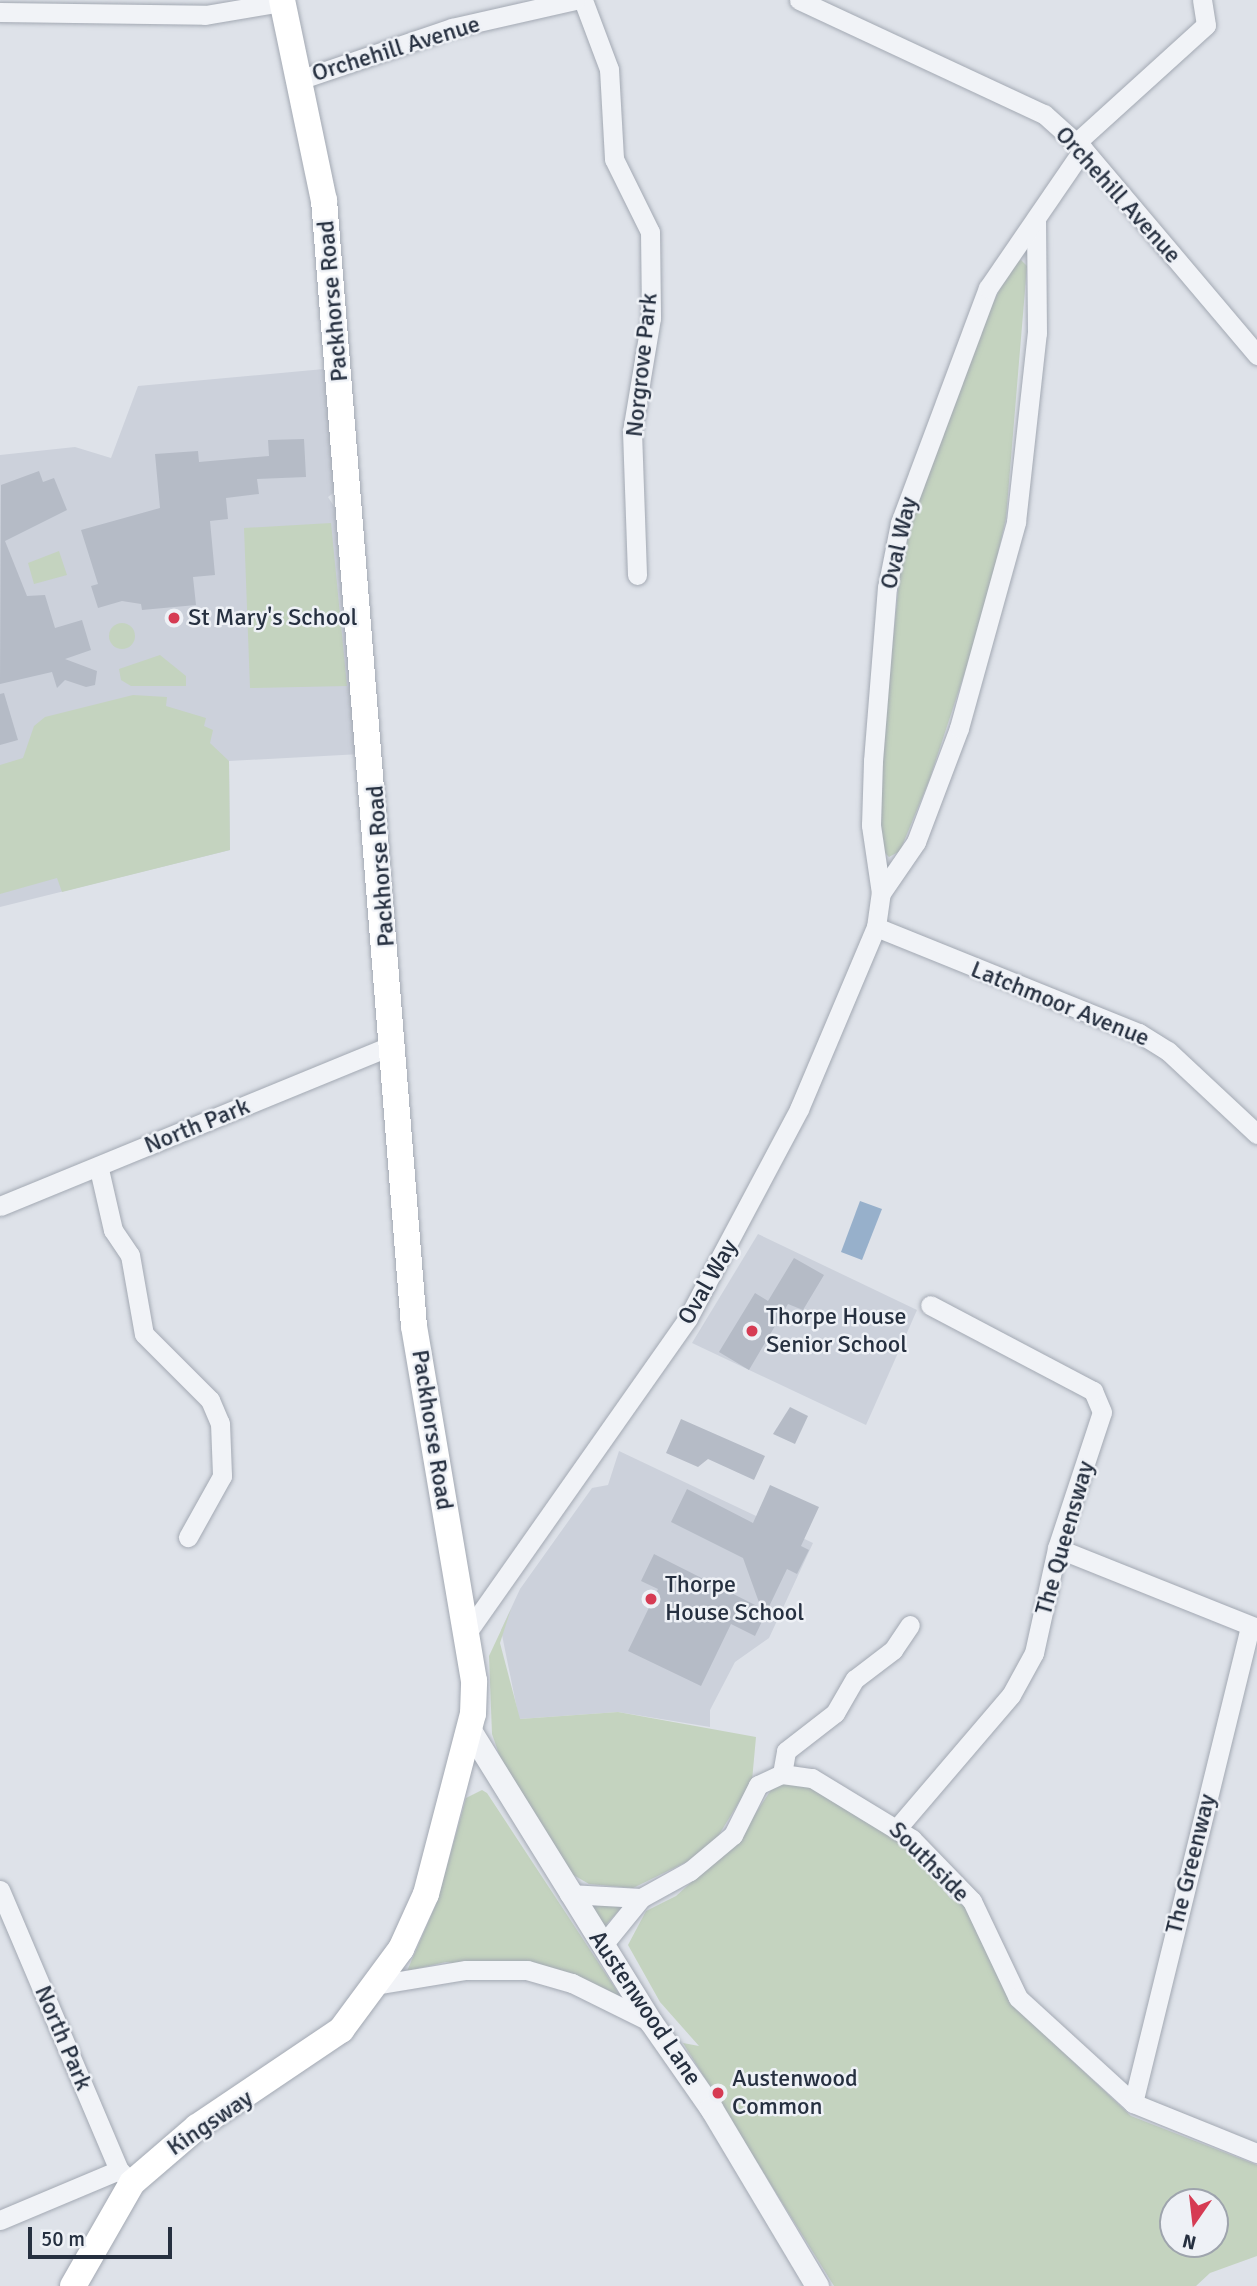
<!DOCTYPE html>
<html>
<head>
<meta charset="utf-8">
<style>
  body { margin:0 }
  #map { position:relative; width:1257px; height:2286px; overflow:hidden; background:#dee2e9; font-family:Signika,sans-serif }
  div>[style] { position:absolute }
  .built>* { inset:0; background:#ccd1db }
  .green>* { inset:0; background:#c4d3bf }
  .round { border-radius:50% }
  .water>* { inset:0; background:#97b0cb }
  .building>* { inset:0; background:#b5bbc6 }
  .roads { filter:drop-shadow(0 0 2px #a3a9b3) drop-shadow(0 0 2px #a3a9b3) }
  .minor>* { height:19px; margin:-9.5px; padding:0 9.5px; transform-origin:9.5px; border-radius:9.5px; background:#f1f3f7 }
  .tertiary>* { height:23px; margin:-11.5px; padding:0 11.5px; transform-origin:11.5px; border-radius:11.5px; background:#f1f3f7 }
  .secondary>* { height:26px; margin:-13px; padding:0 13px; transform-origin:13px; border-radius:13px; background:#fff }
  .dots>* { width:19px; height:19px; translate:-50% -50%; box-sizing:border-box; border:4px solid #eef1f6; border-radius:50% }
  span { translate:-50% -50%; white-space:nowrap; text-align:center; line-height:1.15; -webkit-text-stroke:5px #eef1f6; paint-order:stroke }
  .street-label { font-size:24px; color:#263040 }
  .poi-label { font-size:24px; color:#263040 }
  .left { translate:0 -50%; text-align:left }
  .north { position:absolute; left:1159px; top:2188px; width:70px; height:70px; box-sizing:border-box; background:#eef1f6; border:2px solid #9ea4ad; border-radius:50%; rotate:194deg; font-size:19px; font-weight:700; line-height:28px; text-align:center; color:#263040 }
  .north::after { content:''; display:block; margin:auto; width:24px; height:32px; background:#d63b53; clip-path:polygon(50% 0,100% 100%,50% 72%,0 100%) }
  .scale { position:absolute; left:28px; top:2227px; width:144px; height:32px; box-sizing:border-box; border:4px solid #263040; border-top:0; padding-left:9px; font-size:21px; line-height:24px; white-space:nowrap; color:#263040; -webkit-text-stroke:5px #eef1f6; paint-order:stroke }
</style>
</head>
<body>
<div id="map">
  <div class="built">
    <i style="clip-path:polygon(324px 369px,336px 491px,328px 497px,339px 514px,361px 754px,229px 761px,230px 850px,0 907px,0 455px,75px 447px,111px 458px,138px 386px)"></i>
    <i style="clip-path:polygon(758px 1234px,917px 1310px,866px 1425px,692px 1343px)"></i>
    <i style="clip-path:polygon(619px 1451px,813px 1543px,769px 1638px,735px 1662px,710px 1710px,710px 1727px,618px 1712px,519px 1719px,501px 1630px,520px 1589px,592px 1488px,608px 1485px)"></i>
  </div>
  <div class="green">
    <i style="clip-path:polygon(1021px 260px,1027px 266px,1006px 518px,985px 611px,929px 781px,900px 851px,889px 857px,881px 849px,880px 770px,900px 571px,917px 500px,976px 337px,1013px 263px)"></i>
    <i style="clip-path:polygon(331px 523px,347px 686px,250px 688px,244px 528px)"></i>
    <i style="clip-path:polygon(59px 551px,67px 575px,34px 584px,28px 563px)"></i>
    <i class="round" style="left:109px;top:623px;width:26px;height:26px"></i>
    <i style="clip-path:polygon(160px 655px,186px 676px,186px 686px,131px 686px,121px 680px,119px 669px)"></i>
    <i style="clip-path:polygon(133px 695px,167px 697px,166px 706px,206px 718px,204px 726px,213px 730px,210px 743px,229px 761px,230px 850px,62px 892px,57px 878px,0 894px,0 765px,23px 758px,34px 726px,45px 717px)"></i>
    <i style="clip-path:polygon(511px 1609px,500px 1643px,520px 1719px,618px 1712px,756px 1737px,752px 1781px,709px 1851px,633px 1888px,589px 1884px,570px 1873px,501px 1760px,492px 1734px,489px 1656px)"></i>
    <i style="clip-path:polygon(evenodd,777px 1781px,806px 1781px,901px 1839px,950px 1898px,977px 1912px,1009px 2001px,1131px 2116px,1257px 2165px,1257px 2256px,1210px 2273px,1196px 2286px,834px 2286px,683px 2043px,699px 2046px,660px 2002px,628px 1945px,646px 1911px,676px 1896px,737px 1841px,777px 1781px,1173px 2202px,1215px 2202px,1215px 2244px,1173px 2244px,1173px 2202px)"></i>
    <i style="clip-path:polygon(482px 1790px,487px 1793px,623px 2000px,587px 1985px,446px 1962px,407px 1971px,437px 1902px,466px 1798px)"></i>
    <i style="clip-path:polygon(590px 1904px,620px 1905px,622px 1907px,604px 1927px)"></i>
  </div>
  <div class="water">
    <i style="clip-path:polygon(860px 1201px,882px 1209px,862px 1260px,841px 1252px)"></i>
  </div>
  <div class="building">
    <i style="clip-path:polygon(304px 439px,306px 477px,257px 479px,259px 494px,226px 498px,228px 519px,210px 521px,215px 575px,193px 577px,196px 605px,142px 610px,141px 604px,122px 601px,98px 608px,91px 586px,98px 584px,81px 530px,160px 508px,155px 454px,198px 451px,199px 462px,269px 456px,268px 440px)"></i>
    <i style="clip-path:polygon(39px 471px,43px 482px,54px 478px,67px 510px,5px 541px,27px 596px,45px 595px,55px 628px,82px 620px,91px 650px,65px 659px,97px 671px,95px 685px,86px 687px,65px 680px,57px 688px,52px 672px,0 684px,1px 485px)"></i>
    <i style="clip-path:polygon(4px 693px,18px 740px,0 745px,0 694px)"></i>
    <i style="clip-path:polygon(794px 1258px,824px 1275px,803px 1310px,788px 1304px,749px 1370px,719px 1352px,755px 1293px,768px 1301px)"></i>
    <i style="clip-path:polygon(790px 1407px,808px 1416px,795px 1444px,773px 1434px)"></i>
    <i style="clip-path:polygon(681px 1419px,765px 1456px,754px 1480px,708px 1459px,698px 1467px,666px 1453px)"></i>
    <i style="clip-path:polygon(770px 1485px,819px 1507px,801px 1546px,809px 1550px,797px 1574px,787px 1569px,755px 1636px,731px 1624px,701px 1686px,628px 1651px,658px 1589px,641px 1581px,654px 1554px,761px 1608px,743px 1558px,671px 1522px,687px 1489px,753px 1523px)"></i>
  </div>
  <div class="roads">
    <div class="minor">
      <i style="left:583px;top:0;width:74px;rotate:69.4deg"></i>
      <i style="left:609px;top:69px;width:90px;rotate:86.8deg"></i>
      <i style="left:614px;top:159px;width:81px;rotate:63.7deg"></i>
      <i style="left:650px;top:232px;width:86px;rotate:89.3deg"></i>
      <i style="left:651px;top:318px;width:115px;rotate:99.5deg"></i>
      <i style="left:632px;top:431px;width:144px;rotate:88deg"></i>
      <i style="left:799px;top:0;width:270px;rotate:25deg"></i>
      <i style="left:1044px;top:114px;width:52px;rotate:41.9deg"></i>
      <i style="left:1083px;top:149px;width:270px;rotate:49.8deg"></i>
      <i style="left:0;top:12px;width:205px;rotate:0.8deg"></i>
      <i style="left:205px;top:15px;width:78px;rotate:-9.6deg"></i>
      <i style="left:299px;top:80px;width:162px;rotate:-18.8deg"></i>
      <i style="left:452px;top:28px;width:126px;rotate:-12.8deg"></i>
      <i style="left:1077px;top:142px;width:174px;rotate:-42.2deg"></i>
      <i style="left:1206px;top:25px;width:25px;rotate:-99deg"></i>
      <i style="left:881px;top:893px;width:62px;rotate:-55.5deg"></i>
      <i style="left:916px;top:842px;width:122px;rotate:-69.3deg"></i>
      <i style="left:959px;top:728px;width:214px;rotate:-74.5deg"></i>
      <i style="left:1016px;top:522px;width:190px;rotate:-83.7deg"></i>
      <i style="left:1037px;top:333px;width:113px;rotate:-90.5deg"></i>
      <i style="left:876px;top:927px;width:284px;rotate:22deg"></i>
      <i style="left:1139px;top:1033px;width:34px;rotate:32deg"></i>
      <i style="left:1168px;top:1051px;width:122px;rotate:43deg"></i>
      <i style="left:99px;top:1169px;width:63px;rotate:77.1deg"></i>
      <i style="left:113px;top:1230px;width:30px;rotate:56deg"></i>
      <i style="left:130px;top:1255px;width:80px;rotate:80deg"></i>
      <i style="left:144px;top:1334px;width:93px;rotate:45deg"></i>
      <i style="left:210px;top:1400px;width:25px;rotate:67deg"></i>
      <i style="left:220px;top:1423px;width:53px;rotate:87.8deg"></i>
      <i style="left:222px;top:1476px;width:70px;rotate:119.1deg"></i>
      <i style="left:0;top:1206px;width:425px;rotate:-22.3deg"></i>
      <i style="left:1057px;top:1548px;width:215px;rotate:21.8deg"></i>
      <i style="left:466px;top:1634px;width:386px;rotate:-54.9deg"></i>
      <i style="left:688px;top:1318px;width:237px;rotate:-62deg"></i>
      <i style="left:799px;top:1109px;width:198px;rotate:-67.1deg"></i>
      <i style="left:876px;top:927px;width:34px;rotate:-82deg"></i>
      <i style="left:881px;top:893px;width:69px;rotate:-98.4deg"></i>
      <i style="left:871px;top:825px;width:64px;rotate:-88.2deg"></i>
      <i style="left:873px;top:761px;width:174px;rotate:-85.4deg"></i>
      <i style="left:887px;top:588px;width:66px;rotate:-78.7deg"></i>
      <i style="left:900px;top:523px;width:251px;rotate:-69.5deg"></i>
      <i style="left:988px;top:288px;width:168px;rotate:-55.6deg"></i>
      <i style="left:782px;top:1774px;width:23px;rotate:-80deg"></i>
      <i style="left:786px;top:1751px;width:62px;rotate:-37.8deg"></i>
      <i style="left:835px;top:1713px;width:39px;rotate:-60deg"></i>
      <i style="left:855px;top:1679px;width:48px;rotate:-37.3deg"></i>
      <i style="left:893px;top:1650px;width:30px;rotate:-56deg"></i>
      <i style="left:899px;top:1826px;width:172px;rotate:-49.5deg"></i>
      <i style="left:1011px;top:1695px;width:48px;rotate:-61.3deg"></i>
      <i style="left:1034px;top:1653px;width:107px;rotate:-77.6deg"></i>
      <i style="left:1057px;top:1548px;width:143px;rotate:-71.7deg"></i>
      <i style="left:1102px;top:1412px;width:23px;rotate:-113deg"></i>
      <i style="left:1093px;top:1391px;width:184px;rotate:-152.2deg"></i>
      <i style="left:0;top:1890px;width:304px;rotate:67deg"></i>
      <i style="left:119px;top:2170px;width:18px;rotate:45deg"></i>
      <i style="left:569px;top:1894px;width:72px;rotate:3.2deg"></i>
      <i style="left:602px;top:1946px;width:62px;rotate:-50.9deg"></i>
      <i style="left:641px;top:1898px;width:56px;rotate:-28.9deg"></i>
      <i style="left:690px;top:1871px;width:56px;rotate:-39.9deg"></i>
      <i style="left:733px;top:1835px;width:56px;rotate:-63.4deg"></i>
      <i style="left:758px;top:1785px;width:26px;rotate:-25deg"></i>
      <i style="left:782px;top:1774px;width:30px;rotate:8deg"></i>
      <i style="left:812px;top:1778px;width:117px;rotate:31.4deg"></i>
      <i style="left:912px;top:1839px;width:86px;rotate:45.9deg"></i>
      <i style="left:972px;top:1901px;width:107px;rotate:64.6deg"></i>
      <i style="left:1018px;top:1998px;width:156px;rotate:42.4deg"></i>
      <i style="left:1133px;top:2103px;width:134px;rotate:22deg"></i>
      <i style="left:375px;top:1985px;width:92px;rotate:-9.4deg"></i>
      <i style="left:466px;top:1970px;width:61px"></i>
      <i style="left:527px;top:1970px;width:47px;rotate:16.1deg"></i>
      <i style="left:572px;top:1983px;width:88px;rotate:26.3deg"></i>
      <i style="left:1133px;top:2103px;width:491px;rotate:-76.2deg"></i>
      <i style="left:0;top:2220px;width:129px;rotate:-22.8deg"></i>
    </div>
    <div class="tertiary">
      <i style="left:471px;top:1732px;width:341px;rotate:58.2deg"></i>
      <i style="left:651px;top:2022px;width:105px;rotate:55.1deg"></i>
      <i style="left:711px;top:2108px;width:207px;rotate:59.2deg"></i>
    </div>
    <div class="secondary">
      <i style="left:73px;top:2286px;width:119px;rotate:-60.2deg"></i>
      <i style="left:132px;top:2183px;width:86px;rotate:-40.7deg"></i>
      <i style="left:197px;top:2127px;width:174px;rotate:-34deg"></i>
      <i style="left:341px;top:2030px;width:101px;rotate:-53.5deg"></i>
      <i style="left:401px;top:1949px;width:60px;rotate:-65.6deg"></i>
      <i style="left:426px;top:1894px;width:186px;rotate:-75.4deg"></i>
      <i style="left:473px;top:1714px;width:33px;rotate:-88deg"></i>
      <i style="left:474px;top:1681px;width:360px;rotate:-99.6deg"></i>
      <i style="left:414px;top:1326px;width:1129px;rotate:-94.57deg"></i>
      <i style="left:324px;top:201px;width:205px;rotate:-101.8deg"></i>
    </div>
  </div>
  <div class="dots">
    <i style="left:174px;top:618px;background:#d63b53"></i>
    <i style="left:752px;top:1331px;background:#d63b53"></i>
    <i style="left:651px;top:1599px;background:#d63b53"></i>
    <i style="left:718px;top:2093px;background:#d63b53"></i>
  </div>
  <div class="street-label">
    <span style="left:396px;top:49px;rotate:-17deg">Orchehill Avenue</span>
    <span style="left:1118px;top:195px;rotate:48deg">Orchehill Avenue</span>
    <span style="left:333px;top:301px;rotate:-95deg">Packhorse Road</span>
    <span style="left:642px;top:365px;rotate:-84deg">Norgrove Park</span>
    <span style="left:899px;top:543px;rotate:-77deg">Oval Way</span>
    <span style="left:381px;top:866px;rotate:-94deg">Packhorse Road</span>
    <span style="left:1060px;top:1004px;rotate:22deg">Latchmoor Avenue</span>
    <span style="left:197px;top:1126px;rotate:-22deg">North Park</span>
    <span style="left:708px;top:1282px;rotate:-60deg">Oval Way</span>
    <span style="left:432px;top:1430px;rotate:81deg">Packhorse Road</span>
    <span style="left:1065px;top:1538px;rotate:-74deg">The Queensway</span>
    <span style="left:929px;top:1862px;rotate:45deg">Southside</span>
    <span style="left:1191px;top:1864px;rotate:-76deg">The Greenway</span>
    <span style="left:645px;top:2008px;rotate:56deg">Austenwood Lane</span>
    <span style="left:63px;top:2038px;rotate:67deg">North Park</span>
    <span style="left:210px;top:2123px;rotate:-34deg">Kingsway</span>
  </div>
  <div class="poi-label">
    <span class="left" style="left:188px;top:618px">St Mary's School</span>
    <span class="left" style="left:766px;top:1331px">Thorpe House<br>Senior School</span>
    <span class="left" style="left:665px;top:1599px">Thorpe<br>House School</span>
    <span class="left" style="left:732px;top:2093px">Austenwood<br>Common</span>
  </div>
  <div class="north">N</div>
  <div class="scale">50 m</div>
</div>
</body>
</html>
